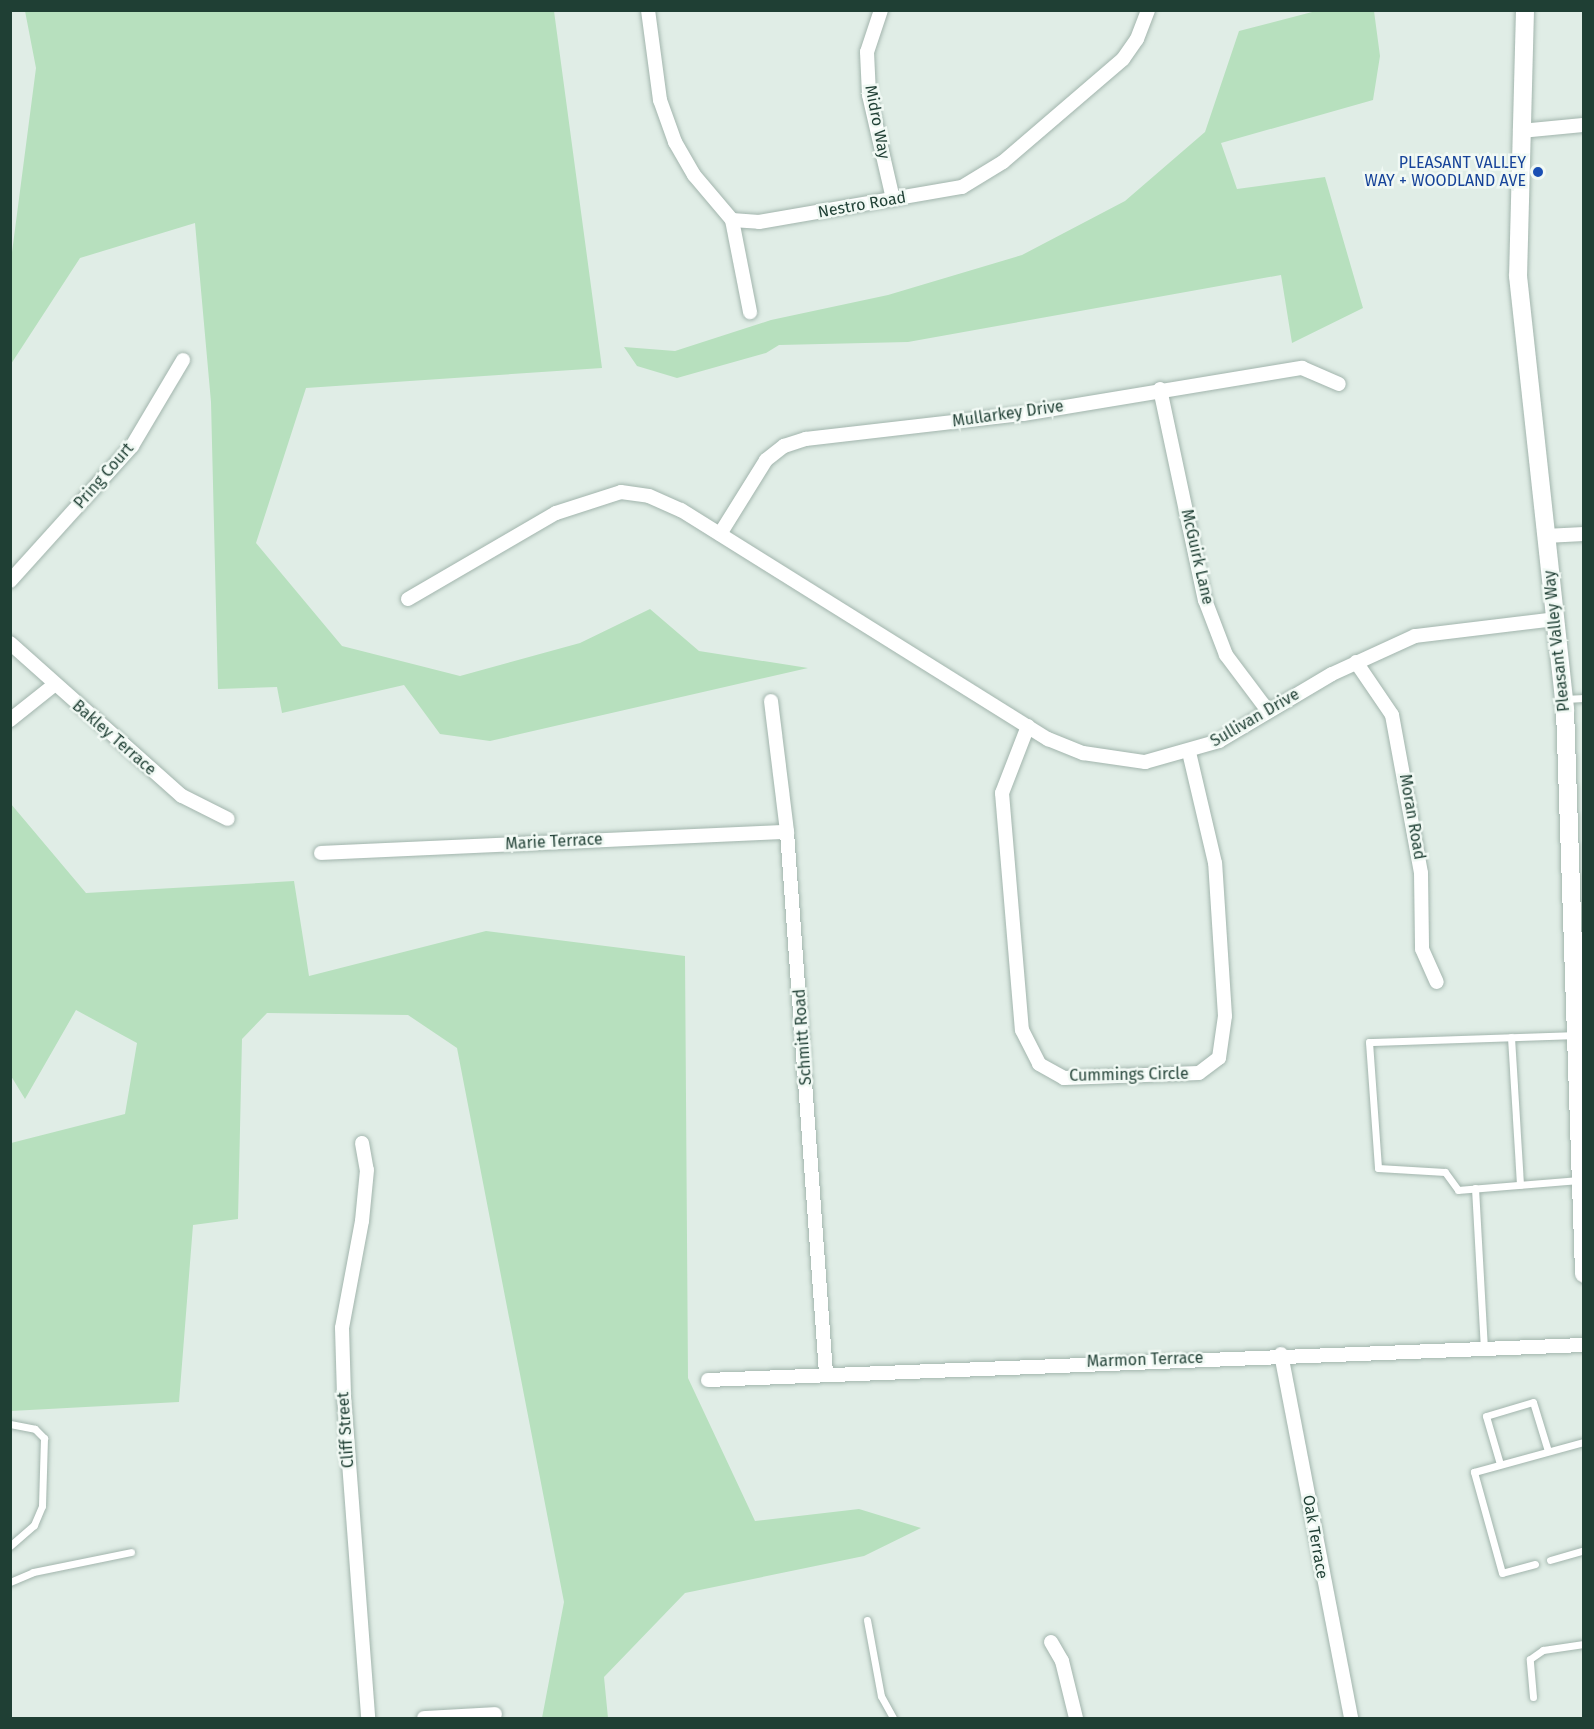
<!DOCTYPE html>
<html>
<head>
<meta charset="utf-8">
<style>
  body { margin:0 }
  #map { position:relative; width:1594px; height:1729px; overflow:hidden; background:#e0ede6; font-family:"Fira Sans",sans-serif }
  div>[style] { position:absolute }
  .green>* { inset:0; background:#b7e0be }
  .roads { filter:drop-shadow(0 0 2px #a2b5ad) drop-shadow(0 0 2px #a2b5ad) }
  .lane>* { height:7px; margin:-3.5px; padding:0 3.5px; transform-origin:3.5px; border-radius:3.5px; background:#fff }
  .street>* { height:14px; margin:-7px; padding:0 7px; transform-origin:7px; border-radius:7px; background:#fff }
  .secondary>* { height:18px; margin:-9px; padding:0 9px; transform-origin:9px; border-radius:9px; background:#fff }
  .dots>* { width:16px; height:16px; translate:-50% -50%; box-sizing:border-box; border:3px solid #f1f9f4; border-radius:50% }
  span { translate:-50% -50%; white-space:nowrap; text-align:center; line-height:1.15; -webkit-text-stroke:5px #f1f9f4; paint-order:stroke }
  .street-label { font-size:16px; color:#1f3f34 }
  .transit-label { font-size:16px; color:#164399 }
  .right { translate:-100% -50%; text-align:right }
  .frame { position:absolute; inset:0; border:12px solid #1f3f34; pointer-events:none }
</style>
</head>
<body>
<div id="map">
  <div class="green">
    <i style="clip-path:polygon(25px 11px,554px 11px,602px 368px,306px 388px,256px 543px,342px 646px,460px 676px,580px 643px,650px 609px,699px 651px,808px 668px,490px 741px,440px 734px,404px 685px,282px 713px,277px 687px,218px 689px,211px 402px,195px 223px,80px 258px,11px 364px,11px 260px,36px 68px)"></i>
    <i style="clip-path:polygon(1316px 11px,1374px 11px,1380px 56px,1373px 100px,1221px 143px,1237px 189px,1325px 177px,1363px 308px,1292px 343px,1281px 275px,908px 342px,779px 345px,766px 353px,677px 378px,637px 366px,624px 347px,675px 351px,771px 320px,888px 295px,1022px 255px,1125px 201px,1205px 132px,1239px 31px)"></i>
    <i style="clip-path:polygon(11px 804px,86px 893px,294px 881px,309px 976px,486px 931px,685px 956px,688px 1378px,755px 1521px,859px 1509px,921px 1528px,864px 1556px,685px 1593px,604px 1677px,608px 1718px,542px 1718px,564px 1602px,457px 1048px,408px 1015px,267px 1013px,242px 1039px,238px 1219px,193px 1225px,179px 1402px,11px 1411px,11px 1143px,125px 1114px,137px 1043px,76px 1010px,25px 1099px,11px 1076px)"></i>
  </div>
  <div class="roads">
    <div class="lane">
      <i style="left:1565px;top:699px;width:19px;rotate:-3deg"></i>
      <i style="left:1574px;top:1035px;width:205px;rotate:178deg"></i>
      <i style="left:1369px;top:1042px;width:126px;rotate:85.9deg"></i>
      <i style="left:1378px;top:1168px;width:67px;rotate:3.4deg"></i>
      <i style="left:1445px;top:1172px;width:22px;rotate:54deg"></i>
      <i style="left:1458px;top:1190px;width:121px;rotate:-4.7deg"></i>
      <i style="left:1511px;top:1037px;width:148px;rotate:86.5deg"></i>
      <i style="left:1475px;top:1188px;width:160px;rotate:86.8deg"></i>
      <i style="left:10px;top:1424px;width:25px;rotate:11deg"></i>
      <i style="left:35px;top:1429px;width:13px;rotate:45deg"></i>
      <i style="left:44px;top:1438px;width:68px;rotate:91.7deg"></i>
      <i style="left:42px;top:1506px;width:21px;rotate:113deg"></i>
      <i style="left:34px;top:1525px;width:32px;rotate:139deg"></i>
      <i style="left:1500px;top:1464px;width:50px;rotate:-106.3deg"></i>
      <i style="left:1486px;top:1416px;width:49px;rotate:-16.6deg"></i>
      <i style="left:1533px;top:1402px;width:51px;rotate:73deg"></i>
      <i style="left:1550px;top:1560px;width:35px;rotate:-16deg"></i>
      <i style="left:1535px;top:1564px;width:34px;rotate:165deg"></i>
      <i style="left:1502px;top:1573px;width:105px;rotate:-105.5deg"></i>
      <i style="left:1474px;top:1472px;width:114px;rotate:-15.3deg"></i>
      <i style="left:10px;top:1582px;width:25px;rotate:-23deg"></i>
      <i style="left:33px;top:1572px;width:100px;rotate:-11.5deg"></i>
      <i style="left:867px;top:1620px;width:77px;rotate:79.6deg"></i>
      <i style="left:881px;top:1696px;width:25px;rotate:61deg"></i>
      <i style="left:1533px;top:1697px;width:38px;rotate:-95deg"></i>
      <i style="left:1530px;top:1659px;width:16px;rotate:-35deg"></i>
      <i style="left:1543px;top:1650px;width:41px;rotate:-8.3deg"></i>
    </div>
    <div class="street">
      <i style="left:648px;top:10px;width:91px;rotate:82.4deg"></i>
      <i style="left:660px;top:100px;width:45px;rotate:70.3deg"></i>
      <i style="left:675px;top:142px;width:38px;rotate:60deg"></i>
      <i style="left:694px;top:175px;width:59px;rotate:49.8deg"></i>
      <i style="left:732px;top:220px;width:27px;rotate:4deg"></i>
      <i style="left:759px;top:222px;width:206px;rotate:-9.8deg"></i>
      <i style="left:962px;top:187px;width:48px;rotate:-31.4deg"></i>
      <i style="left:1003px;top:162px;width:158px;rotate:-40.6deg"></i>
      <i style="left:1123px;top:59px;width:24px;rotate:-55deg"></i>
      <i style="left:1137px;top:39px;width:31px;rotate:-69deg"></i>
      <i style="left:881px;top:10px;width:44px;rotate:108.4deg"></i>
      <i style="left:867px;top:52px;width:43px;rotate:87.3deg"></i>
      <i style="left:869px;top:95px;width:107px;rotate:77deg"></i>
      <i style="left:1520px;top:131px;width:64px;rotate:-5.4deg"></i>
      <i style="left:732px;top:220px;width:94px;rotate:78.9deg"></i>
      <i style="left:1160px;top:389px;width:216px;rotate:78deg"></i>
      <i style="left:1205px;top:600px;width:59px;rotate:69.1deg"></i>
      <i style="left:1226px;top:655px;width:70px;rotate:53.1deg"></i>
      <i style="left:720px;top:534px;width:87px;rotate:-58.1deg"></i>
      <i style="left:766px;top:460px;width:23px;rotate:-38deg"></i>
      <i style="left:784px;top:446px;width:23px;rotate:-18deg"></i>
      <i style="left:806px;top:439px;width:218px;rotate:-6.6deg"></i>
      <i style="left:1023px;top:414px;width:283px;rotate:-9.4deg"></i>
      <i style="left:1302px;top:368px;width:40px;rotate:23.4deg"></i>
      <i style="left:1545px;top:536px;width:39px;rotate:-3deg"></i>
      <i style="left:10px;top:581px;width:182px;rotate:-47.9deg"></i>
      <i style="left:132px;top:446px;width:100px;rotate:-59.3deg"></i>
      <i style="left:408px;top:599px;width:171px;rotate:-30.2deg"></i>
      <i style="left:556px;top:513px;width:68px;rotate:-17.9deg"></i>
      <i style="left:621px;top:492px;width:28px;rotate:8deg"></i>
      <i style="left:649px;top:496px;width:35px;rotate:24deg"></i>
      <i style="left:681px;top:510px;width:433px;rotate:32deg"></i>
      <i style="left:1048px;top:739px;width:38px;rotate:22deg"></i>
      <i style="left:1083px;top:753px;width:63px;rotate:8.3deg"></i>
      <i style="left:1145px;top:762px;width:77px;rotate:-15.8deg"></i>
      <i style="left:1219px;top:741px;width:131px;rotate:-30.7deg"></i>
      <i style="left:1332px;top:674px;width:91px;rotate:-24.6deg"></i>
      <i style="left:1415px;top:636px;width:142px;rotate:-6.9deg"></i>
      <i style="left:10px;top:643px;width:230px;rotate:41.7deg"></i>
      <i style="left:182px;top:796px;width:51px;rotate:26.6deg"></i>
      <i style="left:1356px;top:662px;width:64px;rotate:55.8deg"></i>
      <i style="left:1392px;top:715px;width:161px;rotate:79.6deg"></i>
      <i style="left:1421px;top:873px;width:76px;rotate:89.2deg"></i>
      <i style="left:1422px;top:949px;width:36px;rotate:66deg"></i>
      <i style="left:771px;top:701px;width:132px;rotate:83deg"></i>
      <i style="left:787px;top:832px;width:542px;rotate:85.88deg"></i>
      <i style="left:10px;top:720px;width:56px;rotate:-38.5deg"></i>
      <i style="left:1028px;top:726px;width:72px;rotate:111.2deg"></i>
      <i style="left:1002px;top:793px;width:238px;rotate:85.2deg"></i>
      <i style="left:1022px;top:1030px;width:38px;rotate:63deg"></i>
      <i style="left:1039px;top:1064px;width:29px;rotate:29deg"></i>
      <i style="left:1064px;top:1078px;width:135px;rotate:-2.1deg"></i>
      <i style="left:1199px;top:1073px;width:25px;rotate:-37deg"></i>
      <i style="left:1219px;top:1058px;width:42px;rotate:-81.9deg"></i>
      <i style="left:1225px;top:1016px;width:153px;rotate:-93.7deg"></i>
      <i style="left:1215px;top:863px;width:114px;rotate:-103.2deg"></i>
      <i style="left:321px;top:853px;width:466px;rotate:-2.6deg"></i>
      <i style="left:362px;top:1143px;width:27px;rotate:80deg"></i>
      <i style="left:367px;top:1170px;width:51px;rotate:95.6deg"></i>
      <i style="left:362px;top:1221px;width:109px;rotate:100.6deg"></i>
      <i style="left:342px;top:1328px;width:68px;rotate:88.3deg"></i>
      <i style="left:344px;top:1396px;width:323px;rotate:85.7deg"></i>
      <i style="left:1281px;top:1354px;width:371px;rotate:79.1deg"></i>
      <i style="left:708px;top:1380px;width:877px;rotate:-2.29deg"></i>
      <i style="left:1051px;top:1642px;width:22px;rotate:60deg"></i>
      <i style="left:1062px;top:1661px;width:59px;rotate:76.2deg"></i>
      <i style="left:424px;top:1718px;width:71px;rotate:-3.2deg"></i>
    </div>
    <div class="secondary">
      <i style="left:1525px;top:10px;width:266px;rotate:91.5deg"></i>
      <i style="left:1518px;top:276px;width:436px;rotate:83.8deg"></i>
      <i style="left:1565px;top:709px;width:565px;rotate:88.07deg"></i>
    </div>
  </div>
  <div class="dots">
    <i style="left:1538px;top:172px;background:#1a4fb4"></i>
  </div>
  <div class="street-label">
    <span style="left:877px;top:122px;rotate:79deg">Midro Way</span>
    <span style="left:862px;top:205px;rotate:-10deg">Nestro Road</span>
    <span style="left:1008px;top:414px;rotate:-8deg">Mullarkey Drive</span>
    <span style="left:104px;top:476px;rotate:-49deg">Pring Court</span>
    <span style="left:1197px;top:557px;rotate:77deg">McGuirk Lane</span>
    <span style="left:1557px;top:641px;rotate:-96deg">Pleasant Valley Way</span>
    <span style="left:1255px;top:718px;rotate:-30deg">Sullivan Drive</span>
    <span style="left:114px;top:738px;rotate:41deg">Bakley Terrace</span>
    <span style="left:1412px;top:817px;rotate:80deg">Moran Road</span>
    <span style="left:554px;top:842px;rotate:-3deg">Marie Terrace</span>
    <span style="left:803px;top:1037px;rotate:-94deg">Schmitt Road</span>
    <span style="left:1129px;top:1075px;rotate:-1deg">Cummings Circle</span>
    <span style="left:1145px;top:1360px;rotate:-2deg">Marmon Terrace</span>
    <span style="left:346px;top:1430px;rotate:-94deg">Cliff Street</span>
    <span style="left:1315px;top:1537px;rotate:80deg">Oak Terrace</span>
  </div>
  <div class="transit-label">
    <span class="right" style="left:1526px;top:172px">PLEASANT VALLEY<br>WAY + WOODLAND AVE</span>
  </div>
  <div class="frame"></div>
</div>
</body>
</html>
